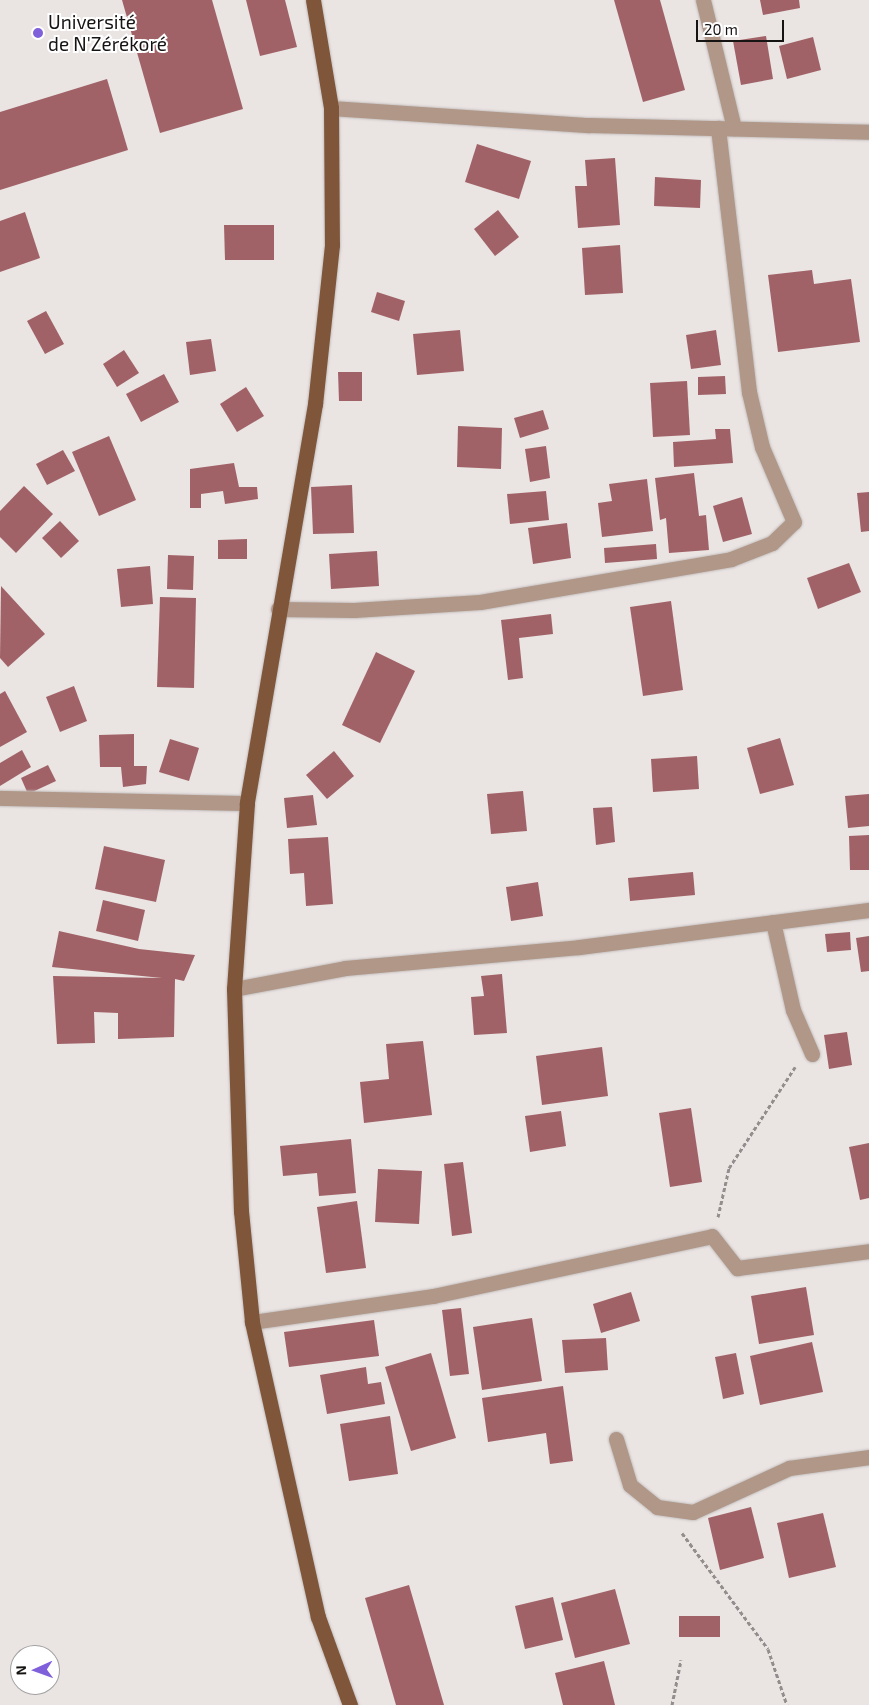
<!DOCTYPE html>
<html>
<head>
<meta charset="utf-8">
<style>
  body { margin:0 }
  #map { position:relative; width:869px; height:1705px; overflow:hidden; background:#eae4e3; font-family:"Exo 2",sans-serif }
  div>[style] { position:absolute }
  .building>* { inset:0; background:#a16267 }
  .path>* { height:3px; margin-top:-1.5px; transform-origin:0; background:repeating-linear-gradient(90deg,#938e8d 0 4px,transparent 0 6.5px) }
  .roads { filter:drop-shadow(0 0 1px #c4bfbe) drop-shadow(0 0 1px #c4bfbe) }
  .street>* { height:15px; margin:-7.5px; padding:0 7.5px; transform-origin:7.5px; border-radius:7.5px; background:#b09787 }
  .primary>* { height:15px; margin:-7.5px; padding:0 7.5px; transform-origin:7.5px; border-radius:7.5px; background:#7f5639 }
  .dots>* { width:14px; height:14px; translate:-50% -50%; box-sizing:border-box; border:2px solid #fff; border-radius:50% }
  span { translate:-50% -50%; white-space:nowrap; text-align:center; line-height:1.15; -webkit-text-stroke:4px #fff; paint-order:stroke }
  .poi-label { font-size:19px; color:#161413 }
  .left { translate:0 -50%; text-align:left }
  .north { position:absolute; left:10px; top:1645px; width:50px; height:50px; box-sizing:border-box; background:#fff; border:1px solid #a2a1a1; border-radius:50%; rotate:268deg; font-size:14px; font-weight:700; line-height:20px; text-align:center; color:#161413 }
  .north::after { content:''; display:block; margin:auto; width:18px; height:22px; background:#7f5fda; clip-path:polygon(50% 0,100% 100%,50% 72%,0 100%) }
  .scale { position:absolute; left:696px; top:20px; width:88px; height:22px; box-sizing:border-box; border:2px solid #161413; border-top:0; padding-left:6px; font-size:15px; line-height:18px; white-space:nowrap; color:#161413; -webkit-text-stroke:4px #fff; paint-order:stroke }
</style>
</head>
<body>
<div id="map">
  <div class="building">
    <i style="clip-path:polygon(122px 0,212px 0,243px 109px,160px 133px)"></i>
    <i style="clip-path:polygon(246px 0,285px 0,297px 47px,260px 56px)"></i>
    <i style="clip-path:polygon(614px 0,660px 0,685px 90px,643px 102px)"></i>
    <i style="clip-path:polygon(760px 0,799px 0,800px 8px,763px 15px)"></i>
    <i style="clip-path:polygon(766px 36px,773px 79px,741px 85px,733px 41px)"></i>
    <i style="clip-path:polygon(813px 37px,821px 70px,787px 79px,779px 46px)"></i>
    <i style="clip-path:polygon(107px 79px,128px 150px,0 190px,0 112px)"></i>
    <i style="clip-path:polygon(477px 144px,531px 161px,519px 199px,465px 182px)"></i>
    <i style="clip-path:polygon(615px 158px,620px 225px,578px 228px,575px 186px,587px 186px,585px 160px)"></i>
    <i style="clip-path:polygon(655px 177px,701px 180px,700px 208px,654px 206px)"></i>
    <i style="clip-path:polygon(498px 210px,519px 237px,495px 256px,474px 229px)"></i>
    <i style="clip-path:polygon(25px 212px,40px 258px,0 272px,0 221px)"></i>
    <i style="clip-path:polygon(224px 225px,274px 225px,274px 260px,225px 260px)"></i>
    <i style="clip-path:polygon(620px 245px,623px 293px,585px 295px,582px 248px)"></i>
    <i style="clip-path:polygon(812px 270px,814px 284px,851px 279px,860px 342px,778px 352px,768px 275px)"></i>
    <i style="clip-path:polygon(377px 292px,405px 301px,399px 321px,371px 312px)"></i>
    <i style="clip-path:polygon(46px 311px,64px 344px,45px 354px,27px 321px)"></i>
    <i style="clip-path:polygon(460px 330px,464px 371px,417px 375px,413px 334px)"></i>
    <i style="clip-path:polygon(716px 330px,721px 365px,691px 369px,686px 335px)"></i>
    <i style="clip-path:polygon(211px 339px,216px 371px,190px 375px,186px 342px)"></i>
    <i style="clip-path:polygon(124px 350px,139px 373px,117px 387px,103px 364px)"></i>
    <i style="clip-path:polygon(338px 372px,362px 372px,362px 401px,339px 401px)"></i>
    <i style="clip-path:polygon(164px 374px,179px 402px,141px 422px,126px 394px)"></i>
    <i style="clip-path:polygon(725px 376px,726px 394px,698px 395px,698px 377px)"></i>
    <i style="clip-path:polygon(687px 381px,690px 435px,653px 437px,650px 383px)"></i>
    <i style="clip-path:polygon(246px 387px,264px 416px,237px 432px,220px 404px)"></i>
    <i style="clip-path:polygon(543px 410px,549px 429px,520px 438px,514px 418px)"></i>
    <i style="clip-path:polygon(458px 426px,502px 428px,501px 469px,457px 467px)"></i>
    <i style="clip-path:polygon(715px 429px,730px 429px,733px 463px,674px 467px,673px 442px,716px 439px)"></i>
    <i style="clip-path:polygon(109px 436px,136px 500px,99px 516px,72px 452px)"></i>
    <i style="clip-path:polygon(546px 446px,550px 478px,530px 482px,525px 449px)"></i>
    <i style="clip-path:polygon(63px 450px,75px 471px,47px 485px,36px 464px)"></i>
    <i style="clip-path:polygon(234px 463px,239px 487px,257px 487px,258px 499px,225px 504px,223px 491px,201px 494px,201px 508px,190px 508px,190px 469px)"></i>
    <i style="clip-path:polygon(694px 473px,699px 516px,706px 515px,709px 550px,669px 553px,666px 518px,660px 520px,655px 478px)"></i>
    <i style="clip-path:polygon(647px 479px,653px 531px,602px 537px,598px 503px,612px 501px,609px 484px)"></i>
    <i style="clip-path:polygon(352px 485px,354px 533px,313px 534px,311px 487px)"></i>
    <i style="clip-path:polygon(24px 486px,53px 514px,16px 553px,0 537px,0 511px)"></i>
    <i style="clip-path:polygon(546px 491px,549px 520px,510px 524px,507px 494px)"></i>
    <i style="clip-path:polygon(869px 492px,869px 531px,861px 532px,857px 493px)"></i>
    <i style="clip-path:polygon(742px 497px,752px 534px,723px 542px,713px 506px)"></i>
    <i style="clip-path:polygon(60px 521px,79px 541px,61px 558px,42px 538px)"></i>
    <i style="clip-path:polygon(567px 523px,571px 558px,533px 564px,528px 528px)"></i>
    <i style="clip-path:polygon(247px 539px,247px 559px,218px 559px,218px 540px)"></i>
    <i style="clip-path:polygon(656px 544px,657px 559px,605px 563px,604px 548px)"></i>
    <i style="clip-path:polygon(377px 551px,379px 586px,331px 589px,329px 554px)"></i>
    <i style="clip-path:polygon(168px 555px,194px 556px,193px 590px,167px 589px)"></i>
    <i style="clip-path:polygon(849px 563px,861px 592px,818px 609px,807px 578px)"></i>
    <i style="clip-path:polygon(150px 566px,153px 604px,121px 607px,117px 569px)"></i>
    <i style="clip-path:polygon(1px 586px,45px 634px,8px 667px,0 658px)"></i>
    <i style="clip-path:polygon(160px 597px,196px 598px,194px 688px,157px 687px)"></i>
    <i style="clip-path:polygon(671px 601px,683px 690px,643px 696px,630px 607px)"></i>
    <i style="clip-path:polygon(551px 614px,553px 634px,519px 638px,523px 678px,508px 680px,501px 620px)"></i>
    <i style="clip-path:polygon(376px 652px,415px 671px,380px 743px,342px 725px)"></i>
    <i style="clip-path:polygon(74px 686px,87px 721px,60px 732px,46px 697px)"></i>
    <i style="clip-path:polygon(5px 691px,27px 732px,0 747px,0 694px)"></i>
    <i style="clip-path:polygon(134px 734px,134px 766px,147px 766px,146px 784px,123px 787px,121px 767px,100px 767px,99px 735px)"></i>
    <i style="clip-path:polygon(780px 738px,794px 785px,760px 794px,747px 748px)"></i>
    <i style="clip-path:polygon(170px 739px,199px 748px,189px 781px,159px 772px)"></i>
    <i style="clip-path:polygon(22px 750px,31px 767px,0 786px,0 763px)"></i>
    <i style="clip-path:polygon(334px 751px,354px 776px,327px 799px,306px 775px)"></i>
    <i style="clip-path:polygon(697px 756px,699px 789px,653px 792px,651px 759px)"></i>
    <i style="clip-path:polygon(48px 765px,56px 781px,28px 794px,21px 778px)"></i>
    <i style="clip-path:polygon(523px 791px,527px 831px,491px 834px,487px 794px)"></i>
    <i style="clip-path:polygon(869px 794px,869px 826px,848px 828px,845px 796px)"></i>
    <i style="clip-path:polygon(313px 795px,317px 825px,287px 828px,284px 798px)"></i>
    <i style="clip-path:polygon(612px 807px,615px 842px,596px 845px,593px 808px)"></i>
    <i style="clip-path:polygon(869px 835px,869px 870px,850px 870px,849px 836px)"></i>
    <i style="clip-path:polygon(328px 837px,333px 904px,306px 906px,304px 873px,290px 874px,288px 839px)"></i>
    <i style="clip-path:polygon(104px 846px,165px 860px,156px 902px,95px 889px)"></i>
    <i style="clip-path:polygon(693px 872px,695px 895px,630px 901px,628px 878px)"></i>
    <i style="clip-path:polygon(538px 882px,543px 916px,511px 921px,506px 887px)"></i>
    <i style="clip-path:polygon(103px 900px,145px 910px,138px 941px,96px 931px)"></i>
    <i style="clip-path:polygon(59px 931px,139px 949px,195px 955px,184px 981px,175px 979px,174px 1037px,118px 1039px,118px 1013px,94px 1012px,95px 1043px,57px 1044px,53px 976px,162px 978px,52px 967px)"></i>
    <i style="clip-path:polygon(850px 932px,851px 950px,827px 952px,825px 934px)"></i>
    <i style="clip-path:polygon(869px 936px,869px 971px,861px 972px,856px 938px)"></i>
    <i style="clip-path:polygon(502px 974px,507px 1033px,474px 1035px,471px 997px,484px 996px,481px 976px)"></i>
    <i style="clip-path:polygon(847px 1032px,852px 1065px,829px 1069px,824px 1035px)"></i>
    <i style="clip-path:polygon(423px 1041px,432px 1115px,364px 1123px,360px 1082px,389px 1079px,386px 1044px)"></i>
    <i style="clip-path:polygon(602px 1047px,608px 1096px,542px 1105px,536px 1056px)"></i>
    <i style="clip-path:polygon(691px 1108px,702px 1182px,670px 1187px,659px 1113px)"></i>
    <i style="clip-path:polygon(561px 1111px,566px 1146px,530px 1152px,525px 1116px)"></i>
    <i style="clip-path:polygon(351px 1139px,356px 1193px,319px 1196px,317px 1173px,283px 1176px,280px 1146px)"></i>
    <i style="clip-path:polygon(869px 1143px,869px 1198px,860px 1200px,849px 1147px)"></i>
    <i style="clip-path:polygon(463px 1162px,472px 1233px,452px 1236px,444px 1164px)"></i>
    <i style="clip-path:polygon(378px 1169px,422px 1171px,419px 1224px,375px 1222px)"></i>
    <i style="clip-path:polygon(357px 1201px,366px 1268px,326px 1273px,317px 1207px)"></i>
    <i style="clip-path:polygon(806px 1287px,814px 1335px,759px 1344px,751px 1296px)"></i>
    <i style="clip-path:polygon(631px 1292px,640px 1321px,601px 1333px,593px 1304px)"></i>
    <i style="clip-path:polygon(461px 1308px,469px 1374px,450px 1376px,442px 1310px)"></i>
    <i style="clip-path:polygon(532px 1318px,542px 1381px,482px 1390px,473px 1327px)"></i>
    <i style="clip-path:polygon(374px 1320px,379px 1356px,289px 1367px,284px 1332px)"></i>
    <i style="clip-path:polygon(606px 1338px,608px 1370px,565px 1373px,562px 1340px)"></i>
    <i style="clip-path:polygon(812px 1342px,823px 1392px,760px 1405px,750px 1356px)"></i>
    <i style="clip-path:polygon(431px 1353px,456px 1438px,411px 1451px,385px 1367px)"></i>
    <i style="clip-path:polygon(736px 1353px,744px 1394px,723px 1399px,715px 1357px)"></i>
    <i style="clip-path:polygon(366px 1367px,368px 1384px,381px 1382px,385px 1404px,327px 1414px,320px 1375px)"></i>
    <i style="clip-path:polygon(563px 1386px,573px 1461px,550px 1464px,546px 1433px,488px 1442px,482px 1398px)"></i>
    <i style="clip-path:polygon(390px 1416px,398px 1474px,349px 1481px,340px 1424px)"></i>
    <i style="clip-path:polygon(751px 1507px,764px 1558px,720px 1570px,708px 1518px)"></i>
    <i style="clip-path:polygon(823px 1513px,836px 1567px,789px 1578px,777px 1523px)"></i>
    <i style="clip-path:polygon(409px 1585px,444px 1705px,396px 1705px,365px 1598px)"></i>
    <i style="clip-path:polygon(615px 1589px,630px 1644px,575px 1658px,561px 1603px)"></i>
    <i style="clip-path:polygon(553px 1597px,563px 1640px,525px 1649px,515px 1606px)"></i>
    <i style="clip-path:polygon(679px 1616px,720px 1616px,720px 1637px,679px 1637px)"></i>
    <i style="clip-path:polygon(604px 1661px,615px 1705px,563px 1705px,555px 1673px)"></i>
  </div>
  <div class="path">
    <i style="left:718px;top:1217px;width:50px;rotate:-77.3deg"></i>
    <i style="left:729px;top:1168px;width:121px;rotate:-56.8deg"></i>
    <i style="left:682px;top:1533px;width:144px;rotate:53.4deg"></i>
    <i style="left:768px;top:1649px;width:59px;rotate:71.3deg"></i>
    <i style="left:672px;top:1705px;width:46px;rotate:-78.7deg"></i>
  </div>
  <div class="roads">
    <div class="street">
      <i style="left:703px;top:0;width:132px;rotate:76.4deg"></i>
      <i style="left:331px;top:108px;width:259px;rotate:3.8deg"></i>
      <i style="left:589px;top:125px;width:280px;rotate:1.4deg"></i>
      <i style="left:278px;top:609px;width:76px;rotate:0.8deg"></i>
      <i style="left:354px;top:610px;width:126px;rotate:-3.6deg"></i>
      <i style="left:480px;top:602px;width:255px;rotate:-9.7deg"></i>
      <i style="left:731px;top:559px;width:44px;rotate:-21.3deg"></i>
      <i style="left:772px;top:543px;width:30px;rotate:-44deg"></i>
      <i style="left:794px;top:522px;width:82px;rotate:-113.1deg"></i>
      <i style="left:762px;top:447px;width:57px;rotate:-103.3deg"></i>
      <i style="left:749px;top:392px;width:266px;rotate:-96.7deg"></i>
      <i style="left:0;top:798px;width:247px;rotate:1.2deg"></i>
      <i style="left:773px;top:922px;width:90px;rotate:77.2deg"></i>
      <i style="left:793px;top:1010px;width:48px;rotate:66.6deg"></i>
      <i style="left:234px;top:989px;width:113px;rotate:-10.7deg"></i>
      <i style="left:345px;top:968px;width:235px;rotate:-5.1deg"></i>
      <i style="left:579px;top:947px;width:292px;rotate:-7.3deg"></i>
      <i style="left:252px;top:1322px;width:183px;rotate:-8.2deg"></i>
      <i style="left:433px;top:1296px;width:285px;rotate:-12.1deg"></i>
      <i style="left:712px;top:1236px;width:41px;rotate:52deg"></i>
      <i style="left:737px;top:1268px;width:133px;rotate:-7.3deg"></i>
      <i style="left:616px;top:1439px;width:48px;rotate:73.1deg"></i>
      <i style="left:630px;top:1485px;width:35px;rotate:39deg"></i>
      <i style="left:657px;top:1507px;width:36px;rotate:8deg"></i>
      <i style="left:693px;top:1512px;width:106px;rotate:-24.6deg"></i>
      <i style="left:789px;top:1468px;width:81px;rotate:-7.8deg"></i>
    </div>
    <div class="primary">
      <i style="left:313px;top:0;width:109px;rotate:80.5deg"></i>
      <i style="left:331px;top:108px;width:137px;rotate:89.6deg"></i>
      <i style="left:332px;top:245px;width:160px;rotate:96.1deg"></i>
      <i style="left:315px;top:404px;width:405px;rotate:99.7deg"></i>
      <i style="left:247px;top:803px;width:186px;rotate:94deg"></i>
      <i style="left:234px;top:989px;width:222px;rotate:88.2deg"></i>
      <i style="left:241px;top:1211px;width:112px;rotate:84.3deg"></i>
      <i style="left:252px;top:1322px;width:302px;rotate:77.4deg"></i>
      <i style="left:318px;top:1617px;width:94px;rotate:70deg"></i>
    </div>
  </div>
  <div class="dots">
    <i style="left:38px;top:33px;background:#7f5fda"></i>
  </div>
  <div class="poi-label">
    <span class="left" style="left:48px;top:33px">Université<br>de N'Zérékoré</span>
  </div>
  <div class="north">N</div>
  <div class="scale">20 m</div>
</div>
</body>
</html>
